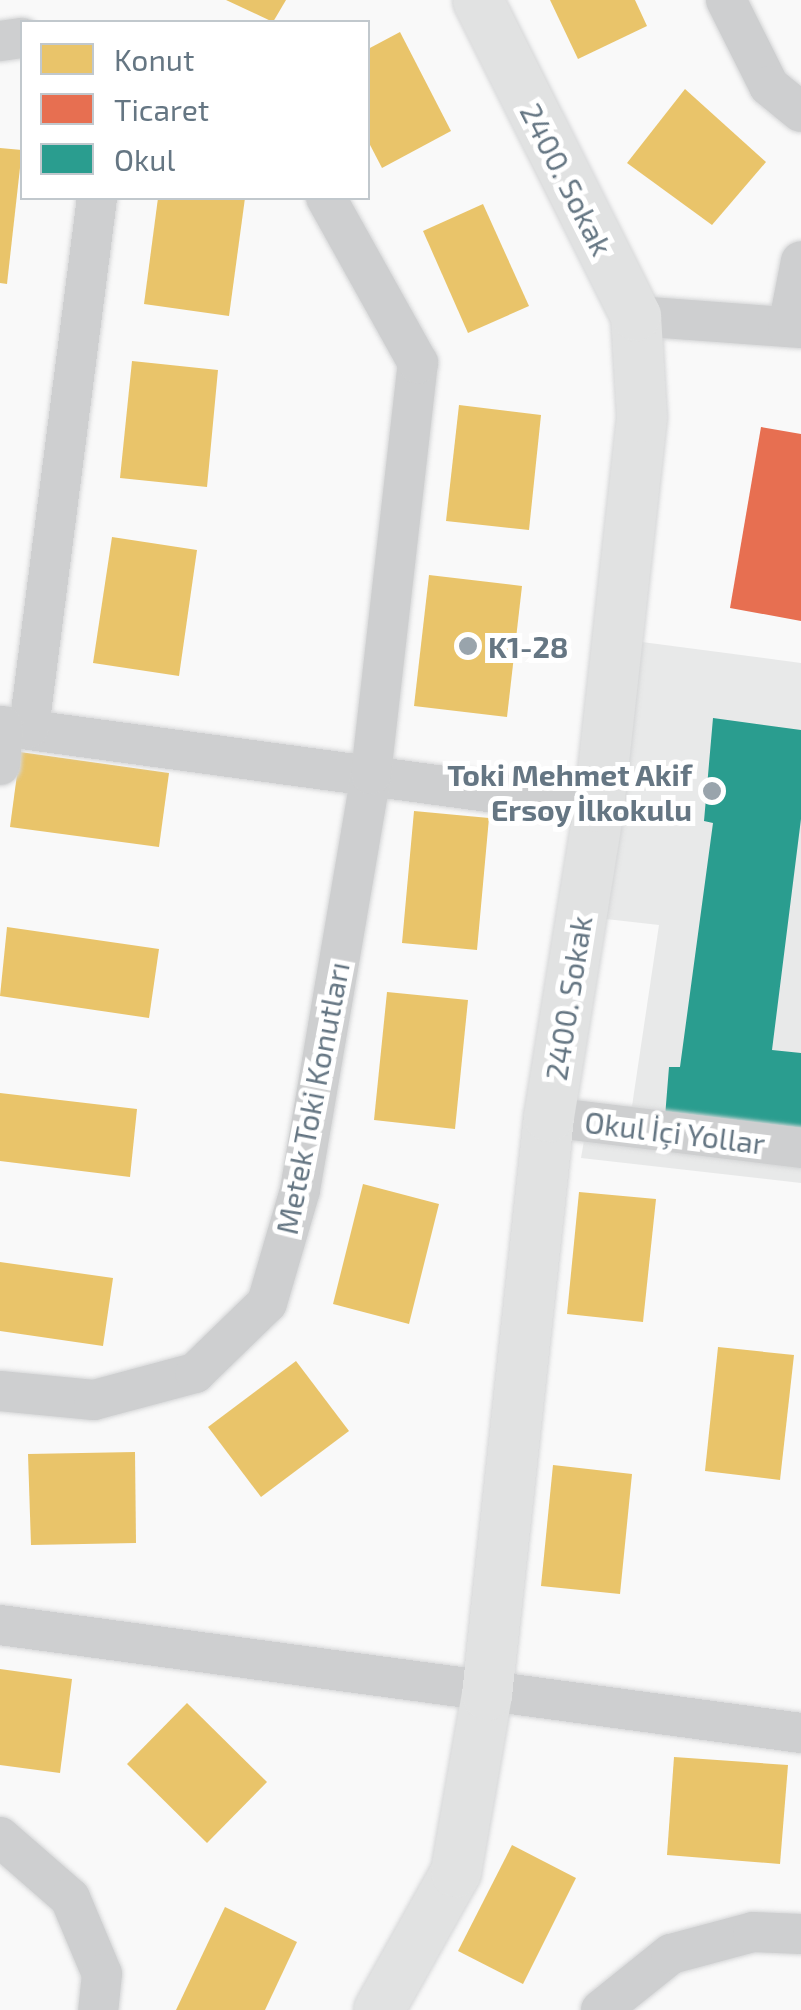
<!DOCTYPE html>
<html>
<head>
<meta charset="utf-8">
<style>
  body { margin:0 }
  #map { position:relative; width:801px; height:2010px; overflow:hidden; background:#f9f9f9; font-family:"Exo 2",sans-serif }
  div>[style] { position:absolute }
  .built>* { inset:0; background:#e8e9e9 }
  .homes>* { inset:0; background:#e9c46a }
  .shops>* { inset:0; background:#e76f51 }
  .schools>* { inset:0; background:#2a9d8f }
  .roads { filter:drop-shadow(0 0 2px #d5d6d7) drop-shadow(0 0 2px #d5d6d7) }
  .minor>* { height:40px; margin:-20px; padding:0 20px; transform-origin:20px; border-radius:20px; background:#cecfd0 }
  .major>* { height:50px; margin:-25px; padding:0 25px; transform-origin:25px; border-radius:25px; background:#e1e2e2 }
  .dots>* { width:28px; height:28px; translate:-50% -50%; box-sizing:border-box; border:5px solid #fff; border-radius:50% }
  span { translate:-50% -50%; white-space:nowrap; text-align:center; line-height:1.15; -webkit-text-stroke:10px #fff; paint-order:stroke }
  .street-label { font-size:30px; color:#657683 }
  .poi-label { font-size:30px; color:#657683; font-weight:700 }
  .left { translate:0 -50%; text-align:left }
  .right { translate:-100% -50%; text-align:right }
  .legend { position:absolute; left:20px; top:20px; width:350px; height:180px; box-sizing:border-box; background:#fff; border:2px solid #c1c8cd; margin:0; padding:12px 18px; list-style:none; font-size:30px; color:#657683 }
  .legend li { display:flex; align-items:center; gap:20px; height:50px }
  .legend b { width:50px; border:2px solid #c1c8cd }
</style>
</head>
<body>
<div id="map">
  <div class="built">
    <i style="clip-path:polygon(642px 642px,801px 663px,801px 1183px,581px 1158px,589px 1111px,632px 1106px,659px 925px,606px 919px)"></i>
  </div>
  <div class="homes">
    <i style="clip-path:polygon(226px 0,286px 0,273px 22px)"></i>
    <i style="clip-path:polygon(550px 0,635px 0,647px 26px,578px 59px)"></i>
    <i style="clip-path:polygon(400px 32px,451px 131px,382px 168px,368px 141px,368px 49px)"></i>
    <i style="clip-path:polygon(685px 89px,766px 162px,712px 225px,627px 163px)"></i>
    <i style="clip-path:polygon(0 148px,22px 150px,7px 284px,0 283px)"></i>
    <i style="clip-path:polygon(158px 198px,245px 198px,229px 316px,144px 304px)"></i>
    <i style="clip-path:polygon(483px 204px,529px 306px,468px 333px,423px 231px)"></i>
    <i style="clip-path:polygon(132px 361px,218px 370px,207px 487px,120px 478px)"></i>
    <i style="clip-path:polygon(459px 405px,541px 415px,529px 530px,446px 521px)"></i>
    <i style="clip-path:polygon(112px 537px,197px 550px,179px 676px,93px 663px)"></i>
    <i style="clip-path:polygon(429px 575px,522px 586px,507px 717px,414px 706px)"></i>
    <i style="clip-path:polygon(20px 752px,169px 773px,159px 847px,10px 827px)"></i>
    <i style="clip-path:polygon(414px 811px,489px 818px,477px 950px,402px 943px)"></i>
    <i style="clip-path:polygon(7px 927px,159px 949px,149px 1018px,0 996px)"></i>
    <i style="clip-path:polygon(387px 992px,468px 1000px,455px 1129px,374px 1120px)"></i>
    <i style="clip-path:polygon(0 1093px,137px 1109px,130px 1177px,0 1161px)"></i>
    <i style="clip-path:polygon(363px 1184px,439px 1204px,409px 1324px,333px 1304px)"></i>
    <i style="clip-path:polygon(579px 1192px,656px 1199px,643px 1322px,567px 1314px)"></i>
    <i style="clip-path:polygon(0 1262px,113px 1278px,103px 1346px,0 1331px)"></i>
    <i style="clip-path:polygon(718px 1347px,794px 1355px,780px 1480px,705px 1471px)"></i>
    <i style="clip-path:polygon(296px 1361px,349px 1431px,261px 1497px,208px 1427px)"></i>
    <i style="clip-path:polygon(135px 1452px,136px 1543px,31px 1545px,28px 1454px)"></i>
    <i style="clip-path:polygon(553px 1465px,632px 1474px,620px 1594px,541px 1586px)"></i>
    <i style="clip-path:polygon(0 1669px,72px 1679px,60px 1773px,0 1765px)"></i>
    <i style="clip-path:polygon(187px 1703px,267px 1782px,207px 1843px,127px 1764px)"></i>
    <i style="clip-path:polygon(674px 1757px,788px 1765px,780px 1864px,667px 1855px)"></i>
    <i style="clip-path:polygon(512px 1845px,576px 1878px,523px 1984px,458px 1951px)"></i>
    <i style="clip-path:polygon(225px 1907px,297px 1942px,265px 2010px,176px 2010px)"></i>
  </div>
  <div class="shops">
    <i style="clip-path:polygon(761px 427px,801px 434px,801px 621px,730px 608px)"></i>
  </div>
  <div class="schools">
    <i style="clip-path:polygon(713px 718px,801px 730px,801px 819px,772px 1050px,801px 1053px,801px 1141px,665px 1117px,669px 1067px,680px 1067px,713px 823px,704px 821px)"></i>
  </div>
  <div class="roads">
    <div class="minor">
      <i style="left:726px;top:0;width:96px;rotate:63.4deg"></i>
      <i style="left:769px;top:86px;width:41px;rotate:39.1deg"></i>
      <i style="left:0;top:41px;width:22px;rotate:-8deg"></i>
      <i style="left:636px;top:316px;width:165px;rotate:4.2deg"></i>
      <i style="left:788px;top:327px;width:67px;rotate:-78.9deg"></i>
      <i style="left:0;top:726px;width:604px;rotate:7.7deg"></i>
      <i style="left:29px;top:728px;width:534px;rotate:-82.69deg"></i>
      <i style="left:0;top:765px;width:39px;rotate:-86deg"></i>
      <i style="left:549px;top:1117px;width:254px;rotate:7deg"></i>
      <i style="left:0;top:1391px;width:94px;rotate:5.5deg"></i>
      <i style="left:94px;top:1400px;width:105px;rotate:-15deg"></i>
      <i style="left:195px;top:1373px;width:100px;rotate:-44.2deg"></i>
      <i style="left:267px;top:1303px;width:118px;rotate:-73.7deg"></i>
      <i style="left:300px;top:1190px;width:422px;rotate:-80.3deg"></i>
      <i style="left:371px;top:774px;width:414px;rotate:-83.5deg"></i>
      <i style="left:418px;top:363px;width:189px;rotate:-119.1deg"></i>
      <i style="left:0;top:1625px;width:808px;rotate:7.68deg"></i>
      <i style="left:0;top:1837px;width:93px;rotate:41.1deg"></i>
      <i style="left:70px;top:1898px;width:82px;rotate:67.2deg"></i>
      <i style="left:102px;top:1974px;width:36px;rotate:96deg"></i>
      <i style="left:601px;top:2010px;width:90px;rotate:-38.7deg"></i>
      <i style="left:671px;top:1954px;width:85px;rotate:-15deg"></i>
      <i style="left:753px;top:1932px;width:48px;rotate:2.4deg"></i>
    </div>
    <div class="major">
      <i style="left:379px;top:2010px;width:158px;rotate:-60.8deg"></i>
      <i style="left:456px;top:1872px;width:180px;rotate:-80.1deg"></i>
      <i style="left:487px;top:1695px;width:581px;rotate:-83.88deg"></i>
      <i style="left:549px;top:1117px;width:314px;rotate:-80.8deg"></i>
      <i style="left:599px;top:807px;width:392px;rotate:-83.7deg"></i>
      <i style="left:642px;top:417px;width:101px;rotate:-93.4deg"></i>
      <i style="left:636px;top:316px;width:353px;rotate:-116.6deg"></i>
    </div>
  </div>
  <div class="dots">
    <i style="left:468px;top:646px;background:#99a4ac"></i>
    <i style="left:712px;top:791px;background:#99a4ac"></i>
  </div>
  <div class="street-label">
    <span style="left:567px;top:179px;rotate:63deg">2400. Sokak</span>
    <span style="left:568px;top:998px;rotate:-81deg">2400. Sokak</span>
    <span style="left:312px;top:1098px;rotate:-79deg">Metek Toki Konutları</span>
    <span style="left:675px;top:1132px;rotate:7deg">Okul İçi Yollar</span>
  </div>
  <div class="poi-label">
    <span class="left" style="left:488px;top:646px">K1-28</span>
    <span class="right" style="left:692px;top:791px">Toki Mehmet Akif<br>Ersoy İlkokulu</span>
  </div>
  <ul class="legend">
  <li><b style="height:28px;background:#e9c46a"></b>Konut</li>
  <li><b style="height:28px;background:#e76f51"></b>Ticaret</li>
  <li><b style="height:28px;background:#2a9d8f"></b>Okul</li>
  </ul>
</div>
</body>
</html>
